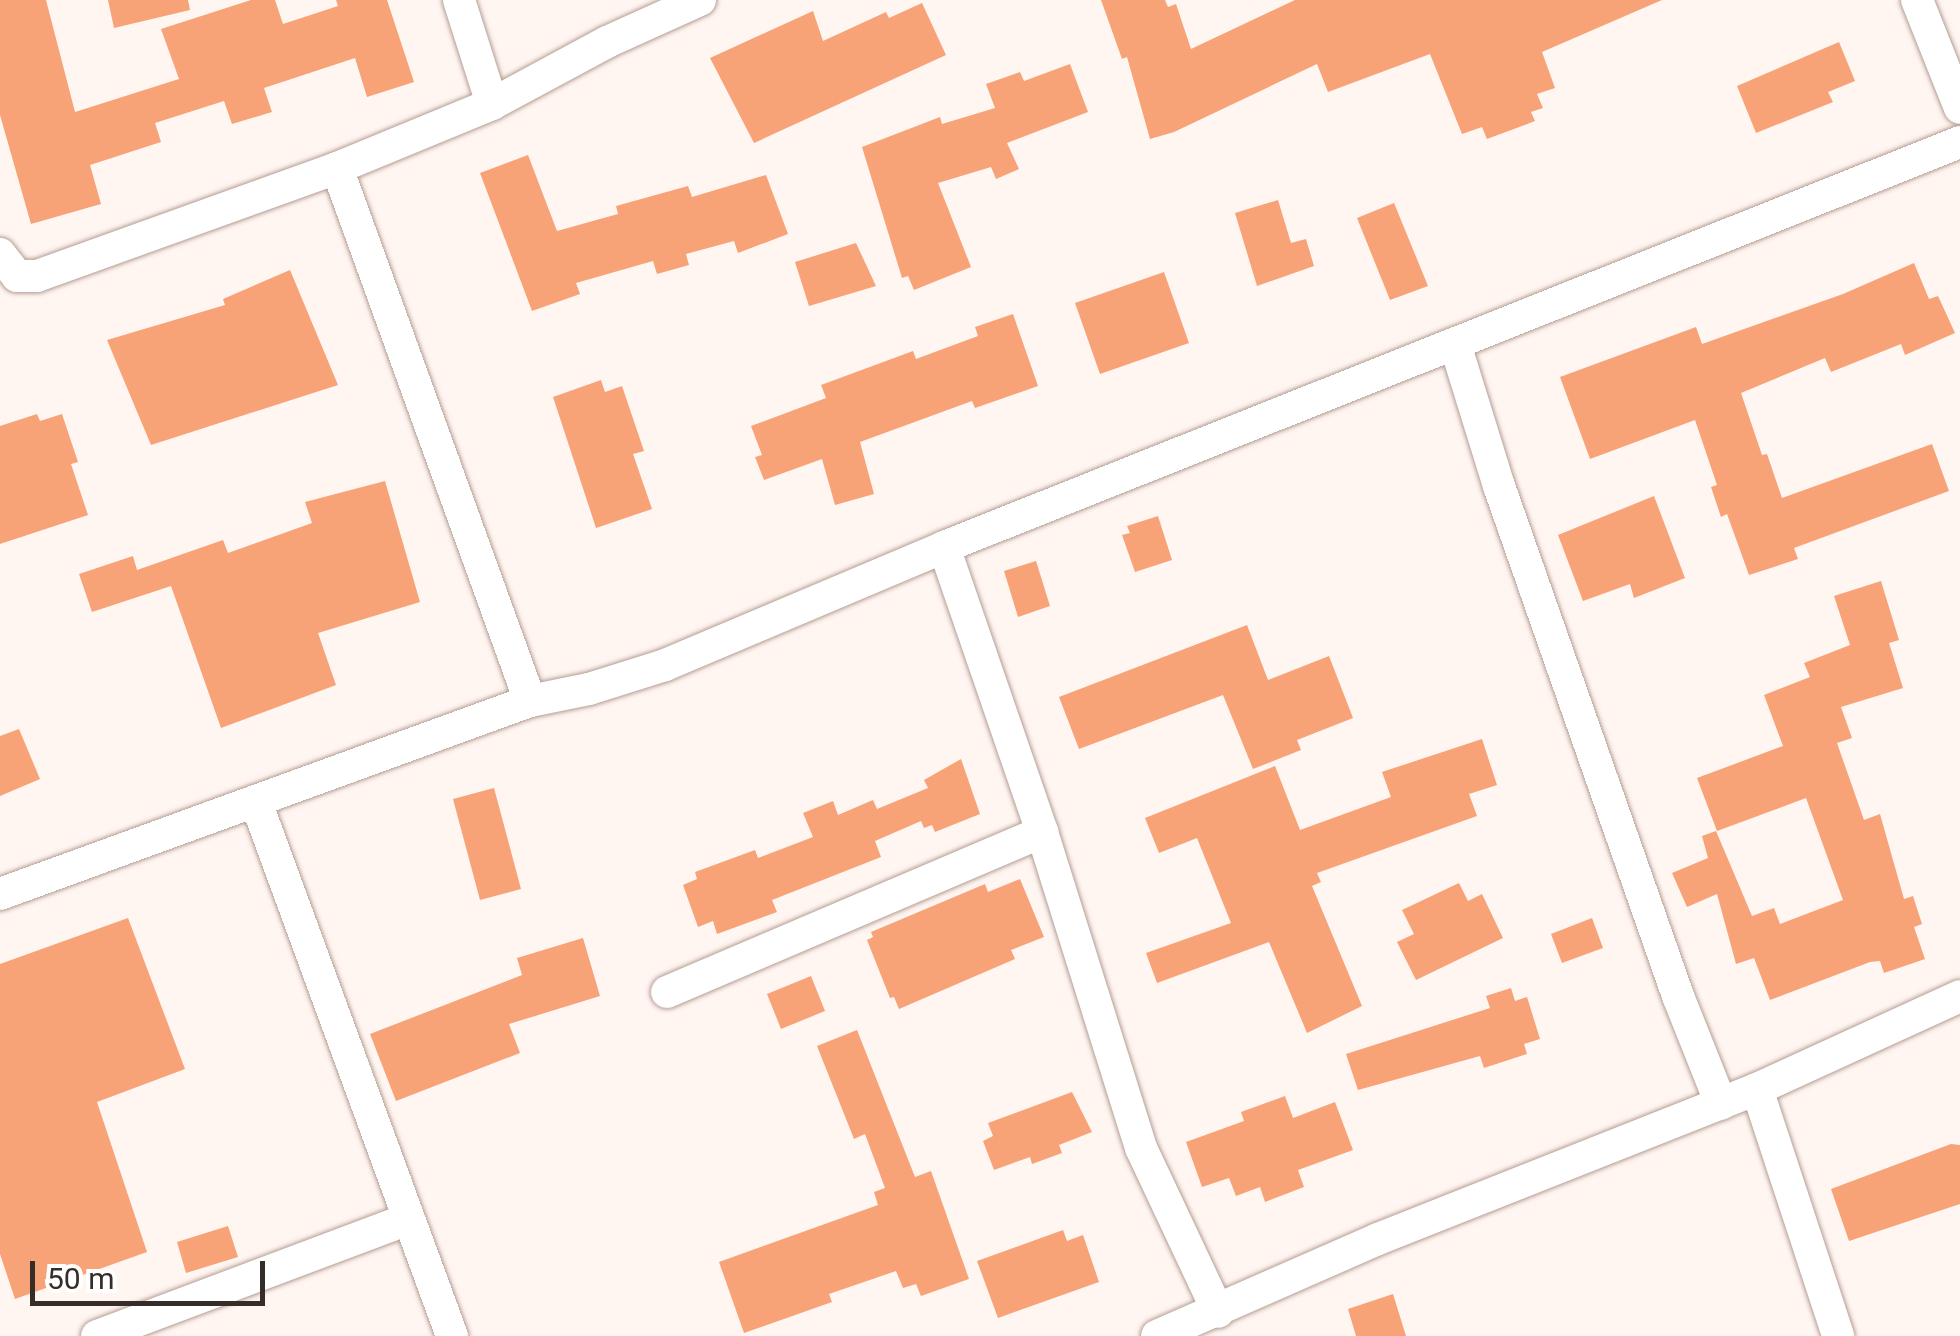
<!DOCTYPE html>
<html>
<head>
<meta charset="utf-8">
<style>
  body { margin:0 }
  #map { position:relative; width:1960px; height:1336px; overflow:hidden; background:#fff5f1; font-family:Roboto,sans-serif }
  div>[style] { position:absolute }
  .building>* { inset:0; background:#f8a278 }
  .roads { filter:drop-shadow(0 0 2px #b49e93) drop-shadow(0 0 2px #b49e93) }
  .minor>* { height:32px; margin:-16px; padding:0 16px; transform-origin:16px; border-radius:16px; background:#fff }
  span { translate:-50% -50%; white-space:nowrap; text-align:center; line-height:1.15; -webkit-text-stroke:8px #fff; paint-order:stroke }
  .scale { position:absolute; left:30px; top:1261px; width:235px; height:45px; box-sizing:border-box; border:5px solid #362d29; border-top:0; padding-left:12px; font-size:30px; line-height:35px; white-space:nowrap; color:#362d29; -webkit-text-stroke:8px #fff; paint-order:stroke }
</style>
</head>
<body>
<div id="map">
  <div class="building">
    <i style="clip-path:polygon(0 0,46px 0,75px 112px,179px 79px,161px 29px,251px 0,275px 0,283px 24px,338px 6px,336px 0,387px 0,414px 82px,367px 97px,355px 58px,264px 88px,272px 112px,232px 124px,224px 101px,155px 123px,161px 142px,90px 165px,101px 204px,31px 224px,0 115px)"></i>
    <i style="clip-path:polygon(108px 0,188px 0,190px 10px,114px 28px)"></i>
    <i style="clip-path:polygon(1101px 0,1165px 0,1168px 7px,1176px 4px,1191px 49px,1295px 0,1662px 0,1542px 52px,1555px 88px,1537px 94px,1543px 108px,1531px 112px,1535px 121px,1487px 139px,1482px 127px,1462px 134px,1430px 54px,1328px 92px,1317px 64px,1174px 132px,1150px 139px,1127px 57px,1122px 59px)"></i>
    <i style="clip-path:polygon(922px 3px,946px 55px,754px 143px,710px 58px,813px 11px,823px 41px,886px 12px,889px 18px)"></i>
    <i style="clip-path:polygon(1839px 42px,1855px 81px,1828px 92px,1833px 102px,1756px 133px,1737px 86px)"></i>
    <i style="clip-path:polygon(1070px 64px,1088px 112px,1007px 143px,1019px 169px,996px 179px,991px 167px,938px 183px,971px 267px,914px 290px,908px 276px,902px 278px,862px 147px,940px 117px,942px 124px,995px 108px,986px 84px,1020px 72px,1024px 81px)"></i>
    <i style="clip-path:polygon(528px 155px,557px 231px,618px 214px,616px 206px,688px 186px,692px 197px,766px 175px,788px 234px,738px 253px,734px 241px,686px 254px,689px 265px,657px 274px,653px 261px,576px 283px,580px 294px,532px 311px,480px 173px)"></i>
    <i style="clip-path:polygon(1278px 200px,1291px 243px,1306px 239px,1314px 266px,1257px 286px,1235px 213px)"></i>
    <i style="clip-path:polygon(1394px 203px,1428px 286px,1390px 300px,1357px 218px)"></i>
    <i style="clip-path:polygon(856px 243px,876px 286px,809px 306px,795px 262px)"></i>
    <i style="clip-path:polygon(1914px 263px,1929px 299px,1938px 296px,1955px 333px,1905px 355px,1901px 344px,1831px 372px,1825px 358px,1741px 393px,1762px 455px,1767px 454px,1782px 498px,1932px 444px,1949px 491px,1794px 548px,1798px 559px,1749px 575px,1727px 514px,1721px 517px,1711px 487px,1717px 485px,1695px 420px,1590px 459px,1560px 377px,1696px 327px,1702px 344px,1843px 294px)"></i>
    <i style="clip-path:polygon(290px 270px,338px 385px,151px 445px,107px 340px,225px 305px,223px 299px)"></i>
    <i style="clip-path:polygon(1164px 272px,1189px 343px,1100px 374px,1075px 303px)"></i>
    <i style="clip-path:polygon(1013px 314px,1038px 386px,975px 408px,972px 401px,860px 442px,874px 494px,835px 505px,822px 459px,764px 480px,755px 457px,762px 455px,751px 426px,826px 398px,821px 385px,913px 351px,916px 359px,978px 336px,975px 327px)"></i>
    <i style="clip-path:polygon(601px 380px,605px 392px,622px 386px,644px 451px,633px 454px,652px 509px,596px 528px,553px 397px)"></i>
    <i style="clip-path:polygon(37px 414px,40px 421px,62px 414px,78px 462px,71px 464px,88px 515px,0 544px,0 426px)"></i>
    <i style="clip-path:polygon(385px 481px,420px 602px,318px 633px,336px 685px,221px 728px,171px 586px,92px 612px,79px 574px,133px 556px,137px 570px,223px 540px,228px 553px,312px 523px,305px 502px)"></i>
    <i style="clip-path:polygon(1654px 496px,1685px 578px,1634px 598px,1630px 584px,1583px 601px,1558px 535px)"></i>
    <i style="clip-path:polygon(1158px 516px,1172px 560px,1135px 572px,1122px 535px,1130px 533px,1127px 526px)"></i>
    <i style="clip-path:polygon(1036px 561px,1050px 606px,1018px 617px,1004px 571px)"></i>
    <i style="clip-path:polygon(1881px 581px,1899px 640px,1889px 643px,1903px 688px,1841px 707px,1852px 738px,1837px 743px,1864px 820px,1880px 814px,1904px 899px,1913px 896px,1922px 924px,1914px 927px,1925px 959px,1884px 973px,1880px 961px,1870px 962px,1770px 1000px,1754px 958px,1736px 964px,1717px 894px,1687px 907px,1672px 873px,1708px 858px,1702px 836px,1716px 831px,1752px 916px,1774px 908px,1780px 924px,1843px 900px,1806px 798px,1717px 831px,1697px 778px,1783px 746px,1764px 695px,1810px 677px,1804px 663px,1850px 645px,1834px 596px)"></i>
    <i style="clip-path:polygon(1247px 625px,1268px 680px,1329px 656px,1353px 718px,1297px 740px,1301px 750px,1253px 769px,1223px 695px,1079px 749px,1059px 697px)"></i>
    <i style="clip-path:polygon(19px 729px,40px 779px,0 796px,0 736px)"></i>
    <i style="clip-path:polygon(1482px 739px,1497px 785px,1469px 794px,1477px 816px,1317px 873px,1321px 882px,1312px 886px,1362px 1006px,1307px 1033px,1269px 942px,1157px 983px,1146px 953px,1231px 923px,1197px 838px,1159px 853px,1145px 818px,1275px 766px,1300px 830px,1391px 797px,1382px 772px)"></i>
    <i style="clip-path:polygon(961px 759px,980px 814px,935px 832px,932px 825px,924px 828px,921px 821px,875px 841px,881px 857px,772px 900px,777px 912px,717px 934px,713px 921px,698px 927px,683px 885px,697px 879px,695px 872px,755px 850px,758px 858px,813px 837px,803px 813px,833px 801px,838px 815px,873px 800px,877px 809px,928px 788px,924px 780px)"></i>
    <i style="clip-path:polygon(494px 788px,521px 889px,480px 900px,453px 799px)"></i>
    <i style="clip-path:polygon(1020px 879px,1044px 937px,1011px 950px,1015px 959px,899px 1009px,894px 997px,890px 998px,867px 940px,873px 937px,871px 932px,985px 884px,988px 892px)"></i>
    <i style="clip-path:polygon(1459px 883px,1468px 901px,1482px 894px,1503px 938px,1416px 980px,1397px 942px,1414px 934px,1402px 910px)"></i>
    <i style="clip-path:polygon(128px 918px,185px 1069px,97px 1102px,147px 1252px,15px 1299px,0 1254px,0 964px)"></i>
    <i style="clip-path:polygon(1592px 918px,1603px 948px,1562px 963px,1551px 934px)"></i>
    <i style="clip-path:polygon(583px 938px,600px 996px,509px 1024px,520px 1053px,396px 1101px,370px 1034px,522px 975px,517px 958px)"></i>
    <i style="clip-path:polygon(811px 976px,825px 1011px,781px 1029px,767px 994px)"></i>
    <i style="clip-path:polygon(1511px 988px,1515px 1001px,1527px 997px,1540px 1039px,1524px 1044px,1527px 1054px,1484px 1068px,1480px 1056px,1358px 1090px,1346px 1054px,1490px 1008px,1486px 996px)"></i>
    <i style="clip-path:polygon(857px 1030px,915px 1177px,931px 1171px,969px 1279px,921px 1296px,916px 1284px,903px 1288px,896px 1271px,829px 1294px,832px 1302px,744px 1333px,719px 1262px,878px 1205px,874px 1192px,885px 1188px,865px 1134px,854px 1139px,817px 1046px)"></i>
    <i style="clip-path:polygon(1072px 1092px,1092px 1132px,1059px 1145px,1062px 1153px,1032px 1164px,1030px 1157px,994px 1170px,983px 1141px,993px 1136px,988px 1123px)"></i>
    <i style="clip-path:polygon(1285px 1096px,1293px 1118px,1335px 1102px,1353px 1150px,1298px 1170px,1304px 1187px,1265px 1202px,1260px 1187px,1236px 1196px,1229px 1178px,1202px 1187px,1186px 1142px,1244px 1121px,1241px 1112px)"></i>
    <i style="clip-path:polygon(1951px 1144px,1960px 1145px,1960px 1204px,1849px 1241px,1831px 1189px)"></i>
    <i style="clip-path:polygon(228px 1226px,238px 1257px,186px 1273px,177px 1242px)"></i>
    <i style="clip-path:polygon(1063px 1230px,1067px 1241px,1083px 1235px,1099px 1282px,998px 1318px,977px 1261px)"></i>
    <i style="clip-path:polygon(1393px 1294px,1406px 1336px,1356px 1336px,1348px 1309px)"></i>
  </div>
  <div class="roads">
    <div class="minor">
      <i style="left:1917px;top:0;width:116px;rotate:68.3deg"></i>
      <i style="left:492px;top:104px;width:131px;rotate:-28.3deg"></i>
      <i style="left:607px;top:42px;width:102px;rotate:-24.3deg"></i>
      <i style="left:337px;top:168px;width:567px;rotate:70.09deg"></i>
      <i style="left:0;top:254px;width:28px;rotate:52deg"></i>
      <i style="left:17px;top:276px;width:20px"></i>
      <i style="left:37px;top:276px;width:319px;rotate:-19.8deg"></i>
      <i style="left:337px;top:168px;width:168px;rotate:-22.4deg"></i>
      <i style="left:492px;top:104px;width:109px;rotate:-107.6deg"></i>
      <i style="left:1455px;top:344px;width:149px;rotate:72.8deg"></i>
      <i style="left:1499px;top:486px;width:541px;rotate:70.66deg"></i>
      <i style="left:1678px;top:996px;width:116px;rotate:68.3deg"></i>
      <i style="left:944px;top:547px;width:301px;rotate:71deg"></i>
      <i style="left:1042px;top:832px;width:331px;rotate:72.6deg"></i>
      <i style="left:1141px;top:1148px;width:181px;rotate:64.8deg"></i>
      <i style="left:256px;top:802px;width:569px;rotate:69.84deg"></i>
      <i style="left:0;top:894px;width:564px;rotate:-20.01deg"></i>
      <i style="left:530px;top:701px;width:60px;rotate:-11.5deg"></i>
      <i style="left:589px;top:689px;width:80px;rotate:-17.5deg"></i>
      <i style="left:665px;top:665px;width:303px;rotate:-22.9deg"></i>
      <i style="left:944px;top:547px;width:1094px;rotate:-21.73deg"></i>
      <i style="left:667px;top:992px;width:408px;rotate:-23.1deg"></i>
      <i style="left:1757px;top:1089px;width:260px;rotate:71.8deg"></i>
      <i style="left:97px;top:1336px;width:333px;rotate:-20.6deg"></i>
      <i style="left:1157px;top:1336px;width:241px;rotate:-23.7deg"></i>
      <i style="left:1378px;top:1239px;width:408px;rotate:-21.6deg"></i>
      <i style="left:1757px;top:1089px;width:223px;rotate:-24.6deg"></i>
    </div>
  </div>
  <div class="scale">50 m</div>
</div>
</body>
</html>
